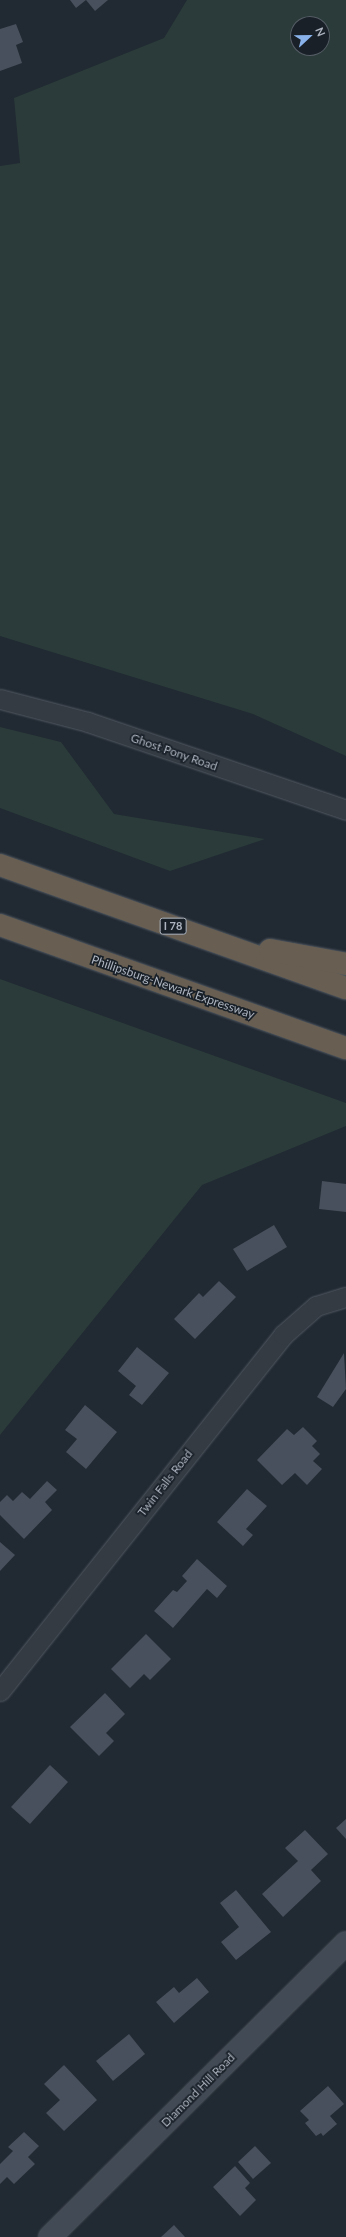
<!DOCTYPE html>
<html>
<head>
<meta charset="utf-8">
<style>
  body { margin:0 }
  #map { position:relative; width:346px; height:2237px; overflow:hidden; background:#212932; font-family:Lato,sans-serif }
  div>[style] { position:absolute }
  .green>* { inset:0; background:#2a3b3a }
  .building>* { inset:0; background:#47505c }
  .roads { filter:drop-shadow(0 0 1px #515861) drop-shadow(0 0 1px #515861) }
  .street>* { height:19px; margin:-9.5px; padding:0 9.5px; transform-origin:9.5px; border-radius:9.5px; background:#343b43 }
  .secondary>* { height:22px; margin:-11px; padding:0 11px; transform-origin:11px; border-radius:11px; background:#424a56 }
  .highway>* { height:22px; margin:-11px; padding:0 11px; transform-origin:11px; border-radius:11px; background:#685f52 }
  span { translate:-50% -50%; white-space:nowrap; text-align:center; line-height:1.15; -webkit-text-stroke:3.5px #192028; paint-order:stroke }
  .shield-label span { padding:1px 3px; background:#192028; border:1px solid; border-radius:3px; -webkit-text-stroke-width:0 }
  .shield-label { font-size:11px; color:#aeb5c0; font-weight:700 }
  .street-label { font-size:12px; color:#aeb5c0 }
  .north { position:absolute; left:290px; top:16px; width:40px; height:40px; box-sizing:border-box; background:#192028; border:1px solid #555c65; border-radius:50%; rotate:68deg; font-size:11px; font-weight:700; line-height:16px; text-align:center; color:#aeb5c0 }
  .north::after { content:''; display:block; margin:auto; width:14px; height:18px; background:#89b1ea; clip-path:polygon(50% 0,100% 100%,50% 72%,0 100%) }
</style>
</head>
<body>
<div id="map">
  <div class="green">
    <i style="clip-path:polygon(evenodd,187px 0,346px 0,346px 756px,253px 714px,0 636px,0 166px,20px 163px,14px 98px,164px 38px,187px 0,298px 24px,322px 24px,322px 48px,298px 48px,298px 24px)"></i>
    <i style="clip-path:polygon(0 727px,61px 742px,114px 814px,265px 839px,170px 871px,0 808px)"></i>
    <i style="clip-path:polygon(0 979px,346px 1103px,346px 1126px,202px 1185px,0 1435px)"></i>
  </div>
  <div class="building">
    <i style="clip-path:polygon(70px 0,86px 0,76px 8px)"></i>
    <i style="clip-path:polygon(86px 0,108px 0,95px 11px)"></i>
    <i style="clip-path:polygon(16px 24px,23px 42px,16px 45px,22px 63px,0 71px,0 29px)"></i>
    <i style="clip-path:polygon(322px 1181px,346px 1184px,346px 1212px,319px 1209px)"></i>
    <i style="clip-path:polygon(274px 1225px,287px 1247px,247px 1271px,233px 1249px)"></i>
    <i style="clip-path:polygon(219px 1281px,236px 1297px,195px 1339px,174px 1319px,199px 1293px,203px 1297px)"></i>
    <i style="clip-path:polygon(137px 1347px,169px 1373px,142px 1405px,129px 1395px,136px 1386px,118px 1371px)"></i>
    <i style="clip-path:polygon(344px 1353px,346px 1389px,333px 1407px,317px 1397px)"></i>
    <i style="clip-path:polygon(85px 1405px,117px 1432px,86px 1469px,66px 1452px,77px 1439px,65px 1430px)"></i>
    <i style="clip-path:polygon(303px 1427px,317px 1441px,312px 1446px,320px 1454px,313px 1461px,322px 1469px,307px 1485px,295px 1473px,282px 1485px,257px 1460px,287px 1429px,294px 1435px)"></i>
    <i style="clip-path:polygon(47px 1481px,57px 1490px,45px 1502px,52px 1510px,24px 1539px,0 1515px,0 1502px,7px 1495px,13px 1501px,22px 1492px,30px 1499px)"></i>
    <i style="clip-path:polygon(247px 1489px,267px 1506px,246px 1529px,253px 1535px,243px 1546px,217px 1522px)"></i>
    <i style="clip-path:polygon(0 1542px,15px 1555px,0 1571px)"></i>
    <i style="clip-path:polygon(197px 1559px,227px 1586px,217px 1598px,207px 1589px,173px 1628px,154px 1611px,173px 1590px,177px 1592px,187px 1581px,182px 1576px)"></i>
    <i style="clip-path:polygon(146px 1634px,171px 1659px,150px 1680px,144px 1674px,130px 1688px,111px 1669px)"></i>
    <i style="clip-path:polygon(105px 1693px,125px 1714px,106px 1733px,114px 1741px,99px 1756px,70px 1727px)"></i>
    <i style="clip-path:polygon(50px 1765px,68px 1782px,30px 1824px,11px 1807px)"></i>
    <i style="clip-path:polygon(346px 1819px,346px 1839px,336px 1828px)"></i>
    <i style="clip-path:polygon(305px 1830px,328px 1854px,311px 1870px,321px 1881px,283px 1917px,262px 1894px,298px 1861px,285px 1848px)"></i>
    <i style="clip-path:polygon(236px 1890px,271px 1932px,236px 1960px,221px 1942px,239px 1927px,220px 1903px)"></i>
    <i style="clip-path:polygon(197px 1978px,209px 1992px,174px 2023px,156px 2002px,174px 1987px,179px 1993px)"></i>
    <i style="clip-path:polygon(129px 2034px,145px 2054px,113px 2081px,96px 2061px)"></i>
    <i style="clip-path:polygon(64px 2065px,97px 2100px,64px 2131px,46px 2113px,60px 2100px,44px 2084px)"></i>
    <i style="clip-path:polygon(328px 2086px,344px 2104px,330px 2116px,337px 2124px,323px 2136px,321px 2133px,316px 2136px,305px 2123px,309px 2120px,300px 2111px)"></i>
    <i style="clip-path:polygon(24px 2132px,39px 2146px,28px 2157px,35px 2164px,14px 2184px,7px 2177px,0 2184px,0 2164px,13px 2151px,8px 2147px)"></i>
    <i style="clip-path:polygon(255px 2146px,271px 2163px,253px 2179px,238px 2162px)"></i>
    <i style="clip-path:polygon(235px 2166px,250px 2183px,245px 2188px,256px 2200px,240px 2216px,213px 2187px)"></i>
    <i style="clip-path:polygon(174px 2225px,185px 2237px,161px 2237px)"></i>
  </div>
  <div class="roads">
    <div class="street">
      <i style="left:0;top:699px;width:91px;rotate:14.6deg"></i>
      <i style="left:88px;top:722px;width:273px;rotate:18.8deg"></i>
      <i style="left:0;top:1691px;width:455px;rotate:-51.5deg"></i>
      <i style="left:283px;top:1335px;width:44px;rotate:-41.3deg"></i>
      <i style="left:316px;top:1306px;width:31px;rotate:-17deg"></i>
    </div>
    <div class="secondary">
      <i style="left:50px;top:2237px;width:417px;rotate:-44.8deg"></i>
    </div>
    <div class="highway">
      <i style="left:0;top:865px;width:367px;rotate:19.6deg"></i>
      <i style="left:0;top:925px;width:367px;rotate:19.6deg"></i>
      <i style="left:270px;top:950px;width:77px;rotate:10.4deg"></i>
    </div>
  </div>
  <div class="shield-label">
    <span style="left:173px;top:926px">I 78</span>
  </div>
  <div class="street-label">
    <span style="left:174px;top:752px;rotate:19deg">Ghost Pony Road</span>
    <span style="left:173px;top:987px;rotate:19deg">Phillipsburg-Newark Expressway</span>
    <span style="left:165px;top:1483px;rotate:-52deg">Twin Falls Road</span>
    <span style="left:198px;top:2090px;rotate:-45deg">Diamond Hill Road</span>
  </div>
  <div class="north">N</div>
</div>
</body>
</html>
